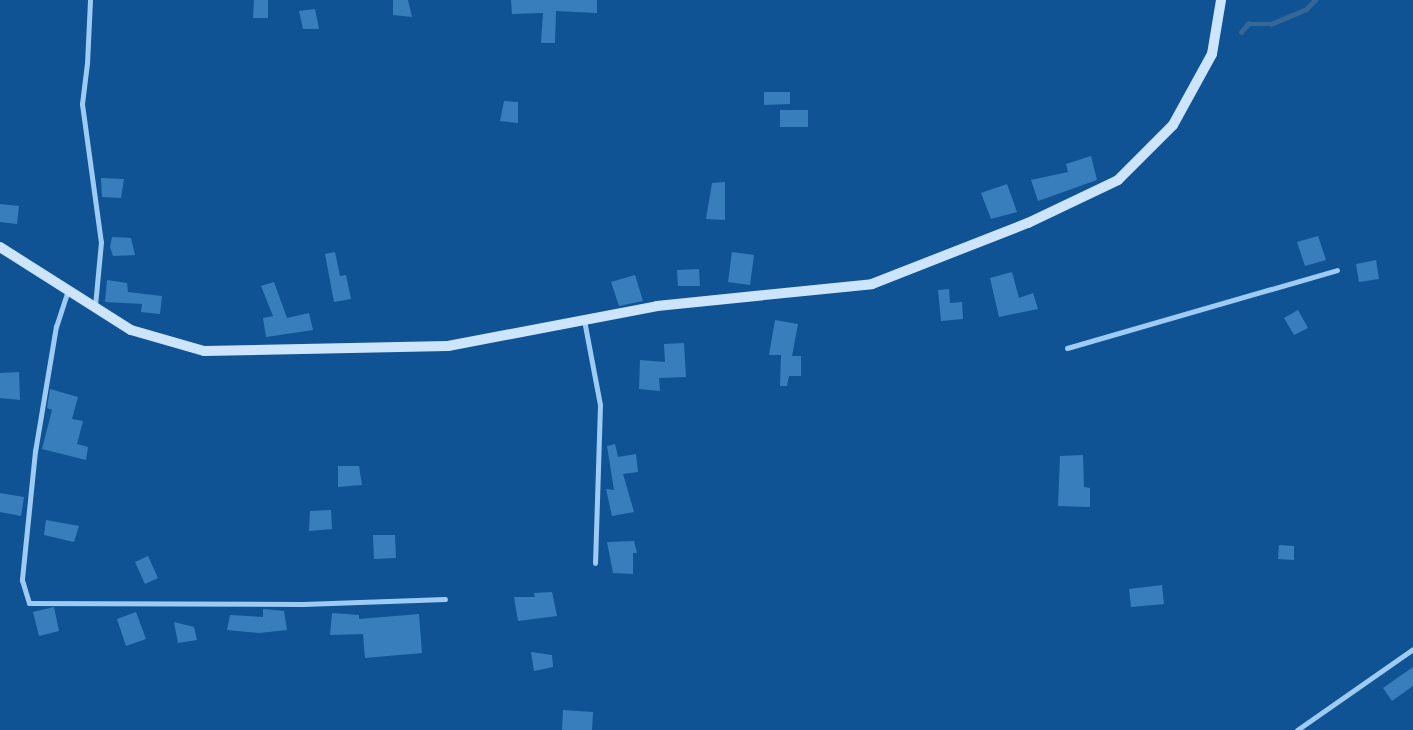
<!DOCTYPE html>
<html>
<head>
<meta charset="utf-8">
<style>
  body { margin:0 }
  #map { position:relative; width:1413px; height:730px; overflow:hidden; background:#105394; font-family:Poppins,sans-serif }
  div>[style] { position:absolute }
  .stream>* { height:4.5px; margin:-2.25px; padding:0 2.25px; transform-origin:2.25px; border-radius:2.25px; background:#366796 }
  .building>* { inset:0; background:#387ebd }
  .street>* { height:5px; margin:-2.5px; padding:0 2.5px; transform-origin:2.5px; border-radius:2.5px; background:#9dcbf4 }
  .secondary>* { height:10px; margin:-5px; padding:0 5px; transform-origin:5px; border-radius:5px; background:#cce5fd }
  span { translate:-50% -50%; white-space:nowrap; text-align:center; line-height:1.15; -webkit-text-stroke:5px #105394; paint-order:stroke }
</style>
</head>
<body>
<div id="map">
  <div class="stream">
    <i style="left:1241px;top:32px;width:11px;rotate:-49deg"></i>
    <i style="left:1248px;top:24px;width:23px"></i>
    <i style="left:1271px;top:24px;width:38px;rotate:-23deg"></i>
    <i style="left:1306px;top:9px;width:13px;rotate:-45deg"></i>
  </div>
  <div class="building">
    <i style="clip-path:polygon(254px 0,268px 0,268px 18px,253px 18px)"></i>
    <i style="clip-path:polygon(393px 0,408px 0,412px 17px,393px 15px)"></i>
    <i style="clip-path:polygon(511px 0,597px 0,597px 13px,556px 11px,555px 43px,541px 43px,543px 13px,512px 14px)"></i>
    <i style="clip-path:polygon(315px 9px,319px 29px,303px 29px,299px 11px)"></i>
    <i style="clip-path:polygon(764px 92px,790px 92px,790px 104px,764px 105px)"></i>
    <i style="clip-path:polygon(504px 101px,518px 102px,518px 123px,500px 121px)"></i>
    <i style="clip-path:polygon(780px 110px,808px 110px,808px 127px,780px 127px)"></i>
    <i style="clip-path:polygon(1091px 156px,1097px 180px,1038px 201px,1031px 180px,1068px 172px,1066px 164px)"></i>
    <i style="clip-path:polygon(101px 178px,124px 179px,121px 198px,102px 197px)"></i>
    <i style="clip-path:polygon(725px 182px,725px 220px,706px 219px,712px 183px)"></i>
    <i style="clip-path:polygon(1007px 184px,1017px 212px,991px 219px,981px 193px)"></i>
    <i style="clip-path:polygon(0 204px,19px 206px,17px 224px,0 222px)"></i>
    <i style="clip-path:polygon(1318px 236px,1326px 260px,1305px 266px,1297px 242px)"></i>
    <i style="clip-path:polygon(112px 237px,131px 238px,135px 255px,113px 256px,110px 247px)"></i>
    <i style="clip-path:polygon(335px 252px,340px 276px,346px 275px,351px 299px,334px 302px,325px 254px)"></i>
    <i style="clip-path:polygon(732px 252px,754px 255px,750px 285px,728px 282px)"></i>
    <i style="clip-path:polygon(1376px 260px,1379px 279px,1359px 282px,1356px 264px)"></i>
    <i style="clip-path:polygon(699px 269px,700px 286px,678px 286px,677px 270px)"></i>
    <i style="clip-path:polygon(1012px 272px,1019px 298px,1033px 293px,1038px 309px,999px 317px,990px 278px)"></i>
    <i style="clip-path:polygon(635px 275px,643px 301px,619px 306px,611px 282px)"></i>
    <i style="clip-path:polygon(107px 280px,127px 283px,128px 292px,162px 296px,160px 314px,141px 312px,142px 304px,105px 302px)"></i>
    <i style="clip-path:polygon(274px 282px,287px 318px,309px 313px,313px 330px,266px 337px,263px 318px,273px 316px,261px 286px)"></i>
    <i style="clip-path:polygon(949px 289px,950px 303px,962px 302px,963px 319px,941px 321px,938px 290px)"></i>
    <i style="clip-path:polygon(1298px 310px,1308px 328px,1294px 335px,1284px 318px)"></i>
    <i style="clip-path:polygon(775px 320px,798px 324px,792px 356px,801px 356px,801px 376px,789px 376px,787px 386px,780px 386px,781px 355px,769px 355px)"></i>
    <i style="clip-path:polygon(684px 343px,686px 377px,659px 378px,660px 391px,639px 389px,640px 360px,665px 362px,664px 344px)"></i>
    <i style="clip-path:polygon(19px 372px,20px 400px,0 398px,0 373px)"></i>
    <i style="clip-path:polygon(50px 389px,78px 397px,72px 419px,83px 421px,77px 444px,88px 447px,86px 460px,42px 449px,52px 410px,47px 408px)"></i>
    <i style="clip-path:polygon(615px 444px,618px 457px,636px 454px,638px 472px,623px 474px,634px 512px,612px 516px,606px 489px,614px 490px,607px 446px)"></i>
    <i style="clip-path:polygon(1083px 455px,1084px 487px,1090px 488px,1090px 507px,1058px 506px,1060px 456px)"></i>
    <i style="clip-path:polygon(338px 466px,359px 466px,362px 485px,338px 487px)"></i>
    <i style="clip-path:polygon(0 493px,24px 497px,21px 516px,0 512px)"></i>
    <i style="clip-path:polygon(331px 510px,332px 529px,309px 531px,310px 511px)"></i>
    <i style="clip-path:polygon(46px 520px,79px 526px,74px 542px,44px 535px)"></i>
    <i style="clip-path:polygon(373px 535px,395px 535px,396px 558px,374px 559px)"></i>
    <i style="clip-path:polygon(634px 541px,637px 553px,633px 553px,633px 574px,613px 573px,607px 542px)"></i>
    <i style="clip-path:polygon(1279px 545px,1294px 546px,1294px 560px,1278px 559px)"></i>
    <i style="clip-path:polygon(148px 556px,158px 578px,145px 584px,135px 562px)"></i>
    <i style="clip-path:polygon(1162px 585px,1164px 604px,1131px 607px,1129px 589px)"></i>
    <i style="clip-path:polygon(552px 592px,557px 616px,518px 621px,514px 597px,535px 597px,534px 593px)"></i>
    <i style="clip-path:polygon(54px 607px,59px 631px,39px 636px,33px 612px)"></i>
    <i style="clip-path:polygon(263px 609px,284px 611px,287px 630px,259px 633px,227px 630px,230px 615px,263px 617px)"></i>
    <i style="clip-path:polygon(136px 612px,146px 639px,126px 646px,117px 619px)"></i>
    <i style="clip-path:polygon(332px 613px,359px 615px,359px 619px,419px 614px,422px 653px,365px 658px,363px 634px,330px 635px)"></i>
    <i style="clip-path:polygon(174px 622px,194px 627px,197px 640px,178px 643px)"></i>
    <i style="clip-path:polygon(531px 652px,552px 655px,553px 667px,534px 671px)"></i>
    <i style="clip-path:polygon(1413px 667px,1413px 686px,1392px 701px,1383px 688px)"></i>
    <i style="clip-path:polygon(563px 710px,593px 712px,592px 730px,562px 730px)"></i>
  </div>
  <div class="street">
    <i style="left:90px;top:0;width:63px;rotate:92.7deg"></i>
    <i style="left:87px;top:63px;width:41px;rotate:97deg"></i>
    <i style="left:82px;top:104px;width:139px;rotate:82.2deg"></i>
    <i style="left:101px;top:242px;width:64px;rotate:95.4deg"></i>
    <i style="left:68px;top:290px;width:38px;rotate:108deg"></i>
    <i style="left:56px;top:326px;width:127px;rotate:99.5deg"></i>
    <i style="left:35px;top:451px;width:130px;rotate:95.8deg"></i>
    <i style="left:22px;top:580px;width:24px;rotate:73deg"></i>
    <i style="left:29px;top:603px;width:274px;rotate:0.2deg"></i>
    <i style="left:303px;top:604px;width:142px;rotate:-2deg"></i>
    <i style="left:584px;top:320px;width:86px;rotate:79.3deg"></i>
    <i style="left:600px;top:405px;width:158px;rotate:91.8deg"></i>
    <i style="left:1067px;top:348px;width:281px;rotate:-16.1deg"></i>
    <i style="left:1297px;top:730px;width:141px;rotate:-34.9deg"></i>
  </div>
  <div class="secondary">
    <i style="left:0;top:247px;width:155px;rotate:32.4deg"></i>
    <i style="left:131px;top:330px;width:76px;rotate:16deg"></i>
    <i style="left:204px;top:351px;width:244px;rotate:-1.2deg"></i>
    <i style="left:448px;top:346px;width:213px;rotate:-10.8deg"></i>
    <i style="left:657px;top:306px;width:216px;rotate:-5.8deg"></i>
    <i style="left:872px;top:284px;width:168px;rotate:-21.4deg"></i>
    <i style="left:1028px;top:223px;width:100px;rotate:-25.5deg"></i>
    <i style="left:1118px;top:180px;width:78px;rotate:-45deg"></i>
    <i style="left:1173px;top:125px;width:81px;rotate:-61.2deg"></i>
    <i style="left:1212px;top:54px;width:55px;rotate:-80.5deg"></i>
  </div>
</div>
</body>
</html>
